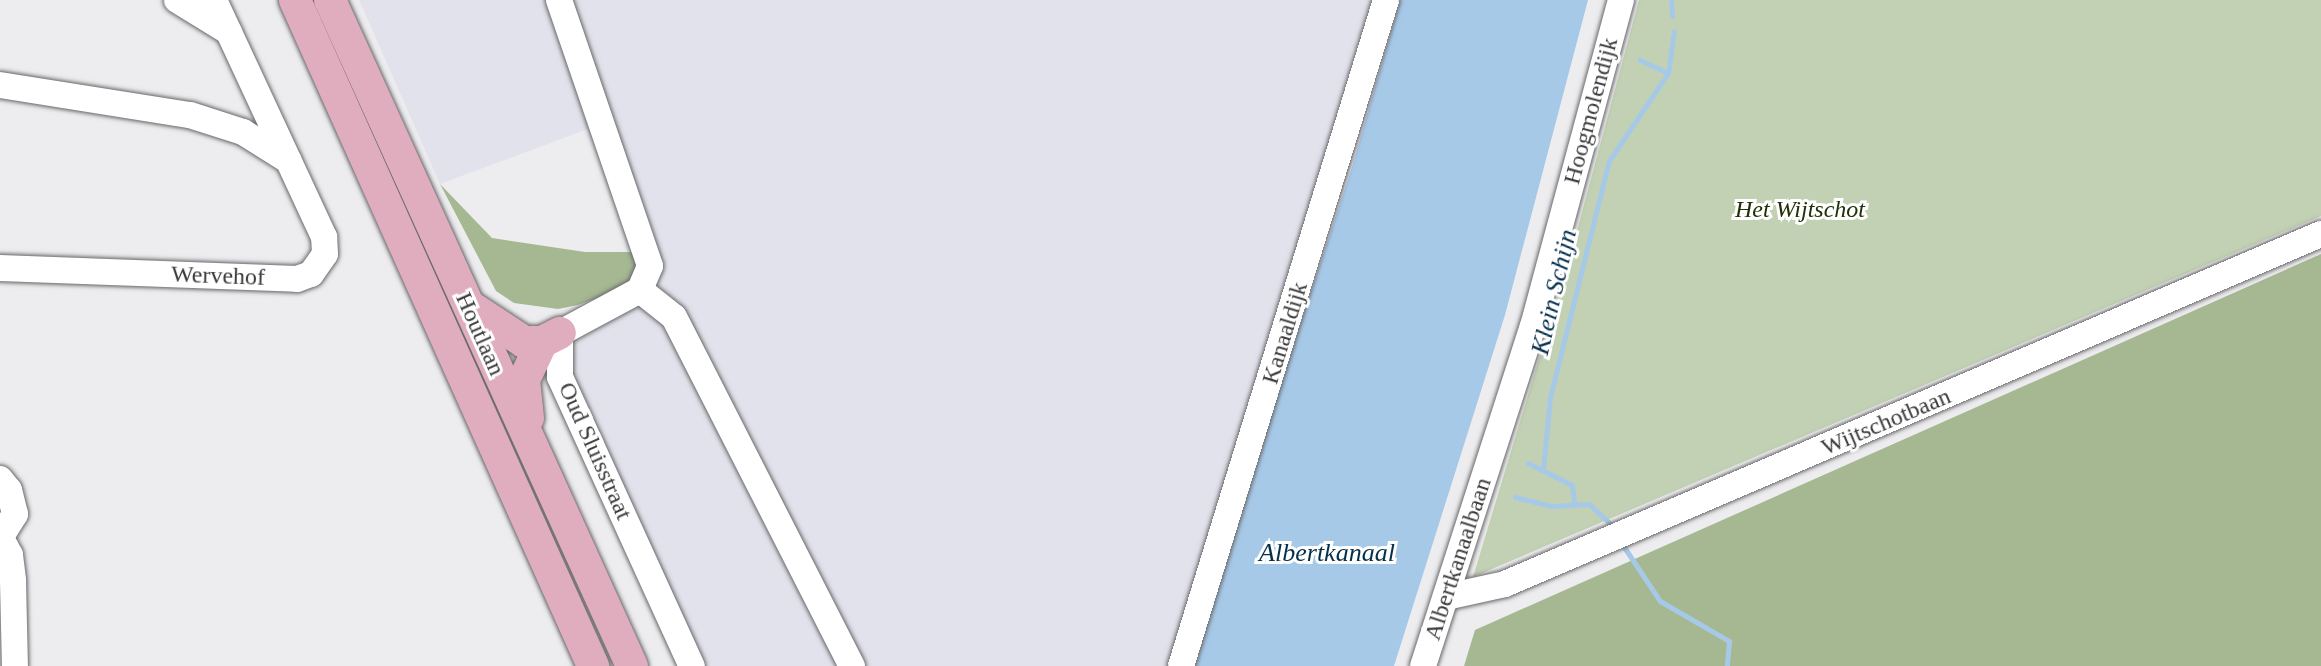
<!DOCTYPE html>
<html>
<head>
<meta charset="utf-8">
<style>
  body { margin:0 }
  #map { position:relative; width:2321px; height:666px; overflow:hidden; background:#ededf0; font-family:Georgia,serif }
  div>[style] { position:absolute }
  .built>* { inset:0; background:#e2e2ec }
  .green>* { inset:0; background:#c2d1b3 }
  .forest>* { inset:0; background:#a5b892 }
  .water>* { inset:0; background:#a7c9e8 }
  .stream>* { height:5px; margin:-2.5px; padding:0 2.5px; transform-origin:2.5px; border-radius:2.5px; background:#a7c9e8 }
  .roads { filter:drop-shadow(0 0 2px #68686b) drop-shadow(0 0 2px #68686b) }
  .minor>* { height:26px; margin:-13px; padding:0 13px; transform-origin:13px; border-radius:13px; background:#fff }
  .major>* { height:32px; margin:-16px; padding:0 16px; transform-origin:16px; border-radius:16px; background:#e0adbf }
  span { translate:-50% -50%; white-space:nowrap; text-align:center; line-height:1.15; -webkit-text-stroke:6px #fff; paint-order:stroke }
  .street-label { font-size:24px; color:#3b3b3c }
  .park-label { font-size:24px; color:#203106; font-style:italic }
  .water-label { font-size:26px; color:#05304d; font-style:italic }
</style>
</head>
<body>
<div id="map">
  <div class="built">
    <i style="clip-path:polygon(359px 0,1400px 0,1353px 164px,1188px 666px,692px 666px,561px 348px,648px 278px,601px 124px,440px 184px)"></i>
  </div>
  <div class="green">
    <i style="clip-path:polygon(1639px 0,2321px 0,2321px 216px,1473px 577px,1571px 253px)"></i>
  </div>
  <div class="forest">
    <i style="clip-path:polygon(440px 184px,492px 238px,585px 252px,641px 252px,643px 265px,628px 287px,578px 305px,558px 309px,514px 303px,496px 291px)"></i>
    <i style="clip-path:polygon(2321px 254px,2321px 666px,1464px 666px,1475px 630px)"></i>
  </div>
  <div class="water">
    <i style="clip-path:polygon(1400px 0,1588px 0,1505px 315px,1394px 666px,1188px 666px,1353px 164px)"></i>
  </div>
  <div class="stream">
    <i style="left:1671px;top:0;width:16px;rotate:86deg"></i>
    <i style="left:1668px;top:73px;width:42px;rotate:-81.9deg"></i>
    <i style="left:1528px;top:463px;width:49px;rotate:26.6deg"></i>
    <i style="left:1572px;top:485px;width:17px;rotate:83deg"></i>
    <i style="left:1543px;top:470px;width:73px;rotate:-84.5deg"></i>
    <i style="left:1550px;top:397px;width:243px;rotate:-76deg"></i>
    <i style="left:1609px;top:161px;width:106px;rotate:-56.2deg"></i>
    <i style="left:1668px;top:73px;width:31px;rotate:-155deg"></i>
    <i style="left:1515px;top:497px;width:38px;rotate:14deg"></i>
    <i style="left:1552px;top:506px;width:37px;rotate:-3deg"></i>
    <i style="left:1589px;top:504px;width:34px;rotate:43deg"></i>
    <i style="left:1624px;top:547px;width:65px;rotate:56.3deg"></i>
    <i style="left:1660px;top:601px;width:80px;rotate:30.1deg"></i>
    <i style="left:1729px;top:641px;width:25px;rotate:95deg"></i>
  </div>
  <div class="roads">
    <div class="minor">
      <i style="left:177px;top:0;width:61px;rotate:31.6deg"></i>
      <i style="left:559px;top:0;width:281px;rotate:71.1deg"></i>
      <i style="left:650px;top:266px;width:26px;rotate:113deg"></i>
      <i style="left:640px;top:290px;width:91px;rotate:151.7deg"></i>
      <i style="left:560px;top:333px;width:44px;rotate:90deg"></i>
      <i style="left:560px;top:377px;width:318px;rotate:65.5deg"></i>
      <i style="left:0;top:85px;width:192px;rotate:9deg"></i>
      <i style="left:190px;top:115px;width:56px;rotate:17.8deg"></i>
      <i style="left:243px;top:132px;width:54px;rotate:32.2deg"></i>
      <i style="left:0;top:268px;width:297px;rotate:2.1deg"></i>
      <i style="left:297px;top:279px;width:15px;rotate:-20deg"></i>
      <i style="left:311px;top:274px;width:24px;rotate:-55deg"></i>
      <i style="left:325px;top:254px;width:17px;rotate:-93deg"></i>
      <i style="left:324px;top:237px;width:261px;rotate:-114.9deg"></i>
      <i style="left:640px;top:290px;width:43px;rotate:38.5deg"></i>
      <i style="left:674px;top:317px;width:392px;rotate:63deg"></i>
      <i style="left:0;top:479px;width:14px;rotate:51deg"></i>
      <i style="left:9px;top:490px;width:25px;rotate:76deg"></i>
      <i style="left:15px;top:514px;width:28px;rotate:122deg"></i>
      <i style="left:1px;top:538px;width:19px;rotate:62deg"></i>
      <i style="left:10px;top:555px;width:26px;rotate:83deg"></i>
      <i style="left:13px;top:581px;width:85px;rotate:88.7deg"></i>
      <i style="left:1446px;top:597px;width:60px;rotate:-12.4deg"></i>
      <i style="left:1505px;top:584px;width:888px;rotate:-23.22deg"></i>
      <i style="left:1181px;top:666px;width:697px;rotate:-72.89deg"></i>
      <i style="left:1423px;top:666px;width:357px;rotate:-72.1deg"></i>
      <i style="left:1533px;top:326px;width:338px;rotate:-74.9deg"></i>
    </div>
    <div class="major">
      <i style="left:295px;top:0;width:730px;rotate:65.89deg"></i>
      <i style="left:330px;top:0;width:731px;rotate:65.61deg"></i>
      <i style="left:471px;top:307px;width:64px;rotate:33.4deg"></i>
      <i style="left:524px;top:342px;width:18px"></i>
      <i style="left:542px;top:342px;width:20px;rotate:-27deg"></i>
      <i style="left:528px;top:418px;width:38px;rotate:-96deg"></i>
      <i style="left:524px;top:380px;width:42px;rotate:-64.7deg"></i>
    </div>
  </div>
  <div class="street-label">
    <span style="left:1591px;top:111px;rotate:-75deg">Hoogmolendijk</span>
    <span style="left:218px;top:276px;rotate:2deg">Wervehof</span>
    <span style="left:1285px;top:333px;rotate:-73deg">Kanaaldijk</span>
    <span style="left:480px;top:334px;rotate:66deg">Houtlaan</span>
    <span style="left:1886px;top:422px;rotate:-23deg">Wijtschotbaan</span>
    <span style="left:595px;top:451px;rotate:66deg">Oud Sluisstraat</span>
    <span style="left:1458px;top:559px;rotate:-72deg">Albertkanaalbaan</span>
  </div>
  <div class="park-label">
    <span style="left:1800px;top:210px">Het Wijtschot</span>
  </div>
  <div class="water-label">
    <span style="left:1554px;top:292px;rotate:-77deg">Klein Schijn</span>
    <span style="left:1327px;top:553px">Albertkanaal</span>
  </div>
</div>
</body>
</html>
